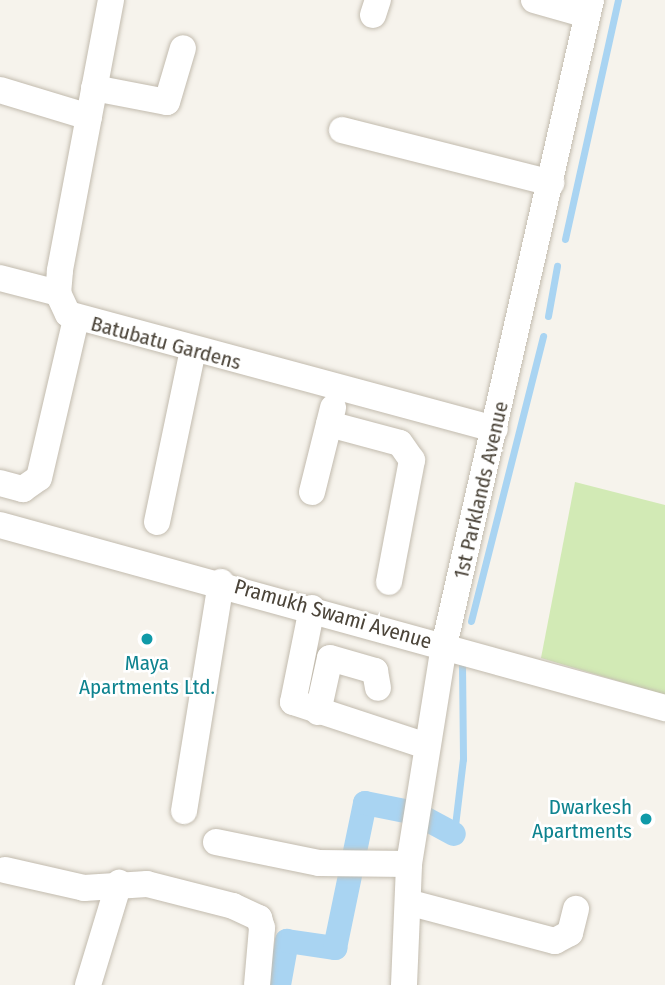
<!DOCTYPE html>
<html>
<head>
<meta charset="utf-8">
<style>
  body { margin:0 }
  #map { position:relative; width:665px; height:985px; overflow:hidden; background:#f6f3ec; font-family:"Fira Sans Condensed",sans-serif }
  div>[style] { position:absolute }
  .green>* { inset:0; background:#d2eab5 }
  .stream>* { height:7px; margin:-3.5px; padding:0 3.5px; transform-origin:3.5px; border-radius:3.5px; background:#a9d4f2 }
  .canal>* { height:24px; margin:-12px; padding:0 12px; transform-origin:12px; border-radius:12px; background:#a9d4f2 }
  .roads { filter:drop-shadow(0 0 2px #c2bbae) drop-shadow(0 0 2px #c2bbae) }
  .minor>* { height:26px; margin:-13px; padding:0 13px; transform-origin:13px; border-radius:13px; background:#fff }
  .dots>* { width:19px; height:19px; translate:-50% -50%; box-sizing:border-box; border:4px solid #fff; border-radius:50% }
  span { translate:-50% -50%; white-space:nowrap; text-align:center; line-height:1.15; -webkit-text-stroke:5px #fff; paint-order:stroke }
  .street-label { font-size:21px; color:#4b4439 }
  .culture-label { font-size:21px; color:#0d838f }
  .right { translate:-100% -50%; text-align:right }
</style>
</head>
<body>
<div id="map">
  <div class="green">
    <i style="clip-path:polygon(575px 482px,665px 505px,665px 695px,541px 658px)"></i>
  </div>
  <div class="stream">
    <i style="left:565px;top:239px;width:245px;rotate:-77.5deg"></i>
    <i style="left:548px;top:316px;width:51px;rotate:-79.8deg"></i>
    <i style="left:471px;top:621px;width:294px;rotate:-75.8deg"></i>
    <i style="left:454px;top:834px;width:76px;rotate:-83.2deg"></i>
    <i style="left:463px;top:759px;width:94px;rotate:-90.6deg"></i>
  </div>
  <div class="canal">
    <i style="left:279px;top:985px;width:45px;rotate:-79.7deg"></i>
    <i style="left:287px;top:941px;width:49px;rotate:8.3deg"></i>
    <i style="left:335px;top:948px;width:148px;rotate:-78.3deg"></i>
    <i style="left:365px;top:803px;width:51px;rotate:11.3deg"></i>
    <i style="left:415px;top:813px;width:44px;rotate:28.3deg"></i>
  </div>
  <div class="roads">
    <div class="minor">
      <i style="left:111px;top:0;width:276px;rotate:100.7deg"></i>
      <i style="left:60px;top:271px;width:22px;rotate:95deg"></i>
      <i style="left:58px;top:293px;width:23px;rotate:65deg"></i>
      <i style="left:68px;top:314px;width:442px;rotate:15.1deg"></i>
      <i style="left:534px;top:0;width:55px;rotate:15.8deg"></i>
      <i style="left:373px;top:15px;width:16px;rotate:-72deg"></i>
      <i style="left:94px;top:88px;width:74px;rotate:10.9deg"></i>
      <i style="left:167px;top:102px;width:56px;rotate:-73.5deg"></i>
      <i style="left:0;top:90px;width:93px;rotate:16.9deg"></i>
      <i style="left:342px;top:130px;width:216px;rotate:14.2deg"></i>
      <i style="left:0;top:278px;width:60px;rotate:14.5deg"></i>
      <i style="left:329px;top:424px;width:73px;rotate:15deg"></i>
      <i style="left:400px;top:443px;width:21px;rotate:55deg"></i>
      <i style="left:412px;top:460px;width:124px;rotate:100.7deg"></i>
      <i style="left:0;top:483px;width:24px;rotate:15deg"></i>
      <i style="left:23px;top:489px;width:19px;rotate:-35deg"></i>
      <i style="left:39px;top:478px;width:163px;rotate:-76.9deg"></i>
      <i style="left:312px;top:492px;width:87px;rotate:-76deg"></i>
      <i style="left:157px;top:522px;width:176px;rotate:-78.2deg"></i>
      <i style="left:0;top:525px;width:690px;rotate:15.39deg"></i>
      <i style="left:312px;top:608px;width:96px;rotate:101.4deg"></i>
      <i style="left:293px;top:702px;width:141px;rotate:18.2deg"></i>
      <i style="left:318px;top:712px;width:55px;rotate:-77.5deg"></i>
      <i style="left:330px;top:658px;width:47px;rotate:16.1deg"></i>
      <i style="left:375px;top:671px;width:17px;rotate:80deg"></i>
      <i style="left:184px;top:811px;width:232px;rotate:-80.8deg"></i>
      <i style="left:216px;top:842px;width:105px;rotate:11.5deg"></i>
      <i style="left:319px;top:863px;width:90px;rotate:0.6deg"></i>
      <i style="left:5px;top:870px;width:81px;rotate:12.8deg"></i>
      <i style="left:84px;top:888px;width:63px;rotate:-3.6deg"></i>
      <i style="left:147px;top:884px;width:89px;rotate:14.3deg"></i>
      <i style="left:233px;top:906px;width:29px;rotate:25deg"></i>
      <i style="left:259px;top:918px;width:10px;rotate:73deg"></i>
      <i style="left:262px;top:928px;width:57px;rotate:95deg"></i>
      <i style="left:411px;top:903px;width:149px;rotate:14.8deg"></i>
      <i style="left:555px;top:941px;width:17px;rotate:-28deg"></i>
      <i style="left:570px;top:933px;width:25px;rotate:-76deg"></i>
      <i style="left:88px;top:985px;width:107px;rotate:-73.1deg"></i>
      <i style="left:404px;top:985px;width:121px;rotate:-87.6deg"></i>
      <i style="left:409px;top:864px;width:221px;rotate:-80.9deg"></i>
      <i style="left:444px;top:646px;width:663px;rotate:-77.18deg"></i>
    </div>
  </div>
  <div class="dots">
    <i style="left:147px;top:639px;background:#0f9aa8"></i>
    <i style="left:646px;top:819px;background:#0f9aa8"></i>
  </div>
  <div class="street-label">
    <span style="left:166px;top:343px;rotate:15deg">Batubatu Gardens</span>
    <span style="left:481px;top:490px;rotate:-77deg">1st Parklands Avenue</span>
    <span style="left:333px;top:614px;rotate:16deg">Pramukh Swami Avenue</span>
  </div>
  <div class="culture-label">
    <span style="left:147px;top:675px">Maya<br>Apartments Ltd.</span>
    <span class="right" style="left:632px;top:819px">Dwarkesh<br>Apartments</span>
  </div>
</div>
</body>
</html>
